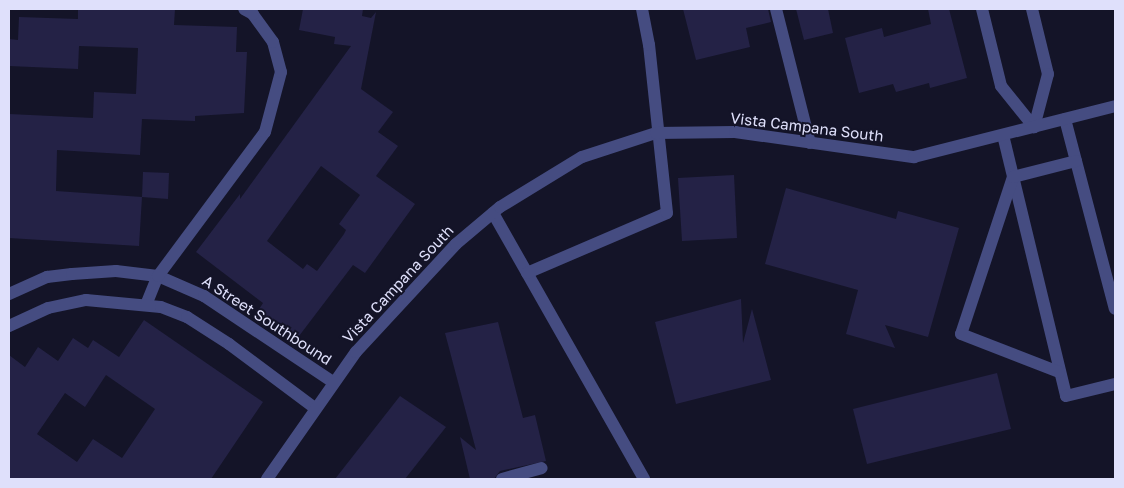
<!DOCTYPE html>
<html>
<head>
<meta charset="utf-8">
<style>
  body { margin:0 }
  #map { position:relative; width:1124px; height:488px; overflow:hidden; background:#141428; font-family:"Golos Text",sans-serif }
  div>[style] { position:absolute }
  .building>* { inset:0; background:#242246 }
  .minor>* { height:12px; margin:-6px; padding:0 6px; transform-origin:6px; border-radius:6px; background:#454c81 }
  span { translate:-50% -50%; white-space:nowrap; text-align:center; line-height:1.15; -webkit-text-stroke:4px #141428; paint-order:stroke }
  .street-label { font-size:15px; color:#dfe0fb }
  .frame { position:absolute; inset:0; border:10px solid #dfe0fb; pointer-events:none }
</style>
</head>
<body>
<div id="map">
  <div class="building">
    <i style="clip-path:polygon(78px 9px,175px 9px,174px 25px,237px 27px,236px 52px,247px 52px,244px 113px,195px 116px,195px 121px,142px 119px,140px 155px,57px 150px,56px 191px,142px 197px,143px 172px,169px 173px,168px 199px,142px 197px,139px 246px,9px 238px,9px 114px,93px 118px,94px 92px,136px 94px,138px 48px,79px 46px,78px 69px,9px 66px,9px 39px,18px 40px,19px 17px,78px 19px)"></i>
    <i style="clip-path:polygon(evenodd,303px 9px,363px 9px,362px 16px,371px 18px,376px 12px,361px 89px,393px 112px,378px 132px,398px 146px,376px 176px,415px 204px,365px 273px,353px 265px,296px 340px,258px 311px,263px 303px,196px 252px,240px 194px,240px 199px,351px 46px,334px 44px,335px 37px,299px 30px,303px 9px,321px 166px,360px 195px,339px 224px,346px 230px,344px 234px,317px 271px,307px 264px,303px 269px,267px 241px,321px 166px)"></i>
    <i style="clip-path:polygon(683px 9px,768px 9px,771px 22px,746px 28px,750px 47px,696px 60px)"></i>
    <i style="clip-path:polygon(796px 9px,828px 9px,833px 33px,804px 40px)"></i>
    <i style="clip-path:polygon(928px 9px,949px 9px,967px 78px,930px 88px,929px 83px,896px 92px,893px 84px,859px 93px,845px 38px,882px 28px,884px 37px,931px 24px)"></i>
    <i style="clip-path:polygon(734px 175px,737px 238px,682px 241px,678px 178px)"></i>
    <i style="clip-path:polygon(786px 188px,896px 219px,898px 211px,959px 228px,928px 337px,885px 325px,895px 348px,846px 334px,858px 290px,765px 264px)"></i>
    <i style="clip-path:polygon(741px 299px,743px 343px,752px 309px,771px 380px,676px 404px,655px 322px)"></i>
    <i style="clip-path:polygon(evenodd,144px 320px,263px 402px,211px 479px,9px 479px,9px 355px,25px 367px,38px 347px,58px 361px,73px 338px,88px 348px,93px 340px,119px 357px,144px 320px,106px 375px,155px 409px,122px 458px,93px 439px,77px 462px,37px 434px,65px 393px,85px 407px,106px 375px)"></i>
    <i style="clip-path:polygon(498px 322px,523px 418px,535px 415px,546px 461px,500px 471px,494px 479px,470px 479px,460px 437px,476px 450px,445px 333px)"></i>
    <i style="clip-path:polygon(997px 373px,1011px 429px,867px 464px,853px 409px)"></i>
    <i style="clip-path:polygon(400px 396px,446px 427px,405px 479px,335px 479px)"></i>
  </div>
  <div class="minor">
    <i style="left:776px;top:9px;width:138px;rotate:75.8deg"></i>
    <i style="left:982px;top:9px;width:79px;rotate:76.1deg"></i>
    <i style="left:1001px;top:86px;width:53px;rotate:51.2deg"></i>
    <i style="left:1032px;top:9px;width:67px;rotate:76.2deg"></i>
    <i style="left:1048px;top:74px;width:55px;rotate:104.8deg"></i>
    <i style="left:1065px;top:119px;width:196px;rotate:75.3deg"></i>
    <i style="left:1003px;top:135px;width:268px;rotate:76.4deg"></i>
    <i style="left:1066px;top:396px;width:50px;rotate:-13.8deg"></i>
    <i style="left:1013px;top:177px;width:165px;rotate:108.3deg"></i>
    <i style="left:961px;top:334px;width:105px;rotate:21.2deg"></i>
    <i style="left:1013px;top:177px;width:65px;rotate:-14.3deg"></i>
    <i style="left:493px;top:213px;width:306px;rotate:60.4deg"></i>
    <i style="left:527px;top:273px;width:152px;rotate:-23.2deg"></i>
    <i style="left:667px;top:213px;width:169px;rotate:-96.1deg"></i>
    <i style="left:649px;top:45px;width:37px;rotate:-101deg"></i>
    <i style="left:9px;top:294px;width:42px;rotate:-24.1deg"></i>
    <i style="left:47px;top:277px;width:25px;rotate:-7deg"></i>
    <i style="left:72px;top:274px;width:44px;rotate:-3.9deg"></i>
    <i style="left:116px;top:271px;width:42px;rotate:6.8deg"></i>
    <i style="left:158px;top:276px;width:50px;rotate:23.5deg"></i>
    <i style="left:204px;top:296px;width:155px;rotate:33.7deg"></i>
    <i style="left:146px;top:305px;width:31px;rotate:-68deg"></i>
    <i style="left:158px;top:276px;width:179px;rotate:-53.4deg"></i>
    <i style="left:265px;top:132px;width:62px;rotate:-75.1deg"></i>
    <i style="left:281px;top:72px;width:31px;rotate:-105deg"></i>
    <i style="left:273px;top:42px;width:34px;rotate:-126deg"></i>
    <i style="left:253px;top:14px;width:10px;rotate:-151deg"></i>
    <i style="left:9px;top:326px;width:43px;rotate:-24.8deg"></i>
    <i style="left:48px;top:308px;width:39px;rotate:-12deg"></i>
    <i style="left:86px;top:300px;width:75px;rotate:5.3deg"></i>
    <i style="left:161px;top:307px;width:28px;rotate:21deg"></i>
    <i style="left:187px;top:317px;width:50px;rotate:32.7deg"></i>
    <i style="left:229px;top:344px;width:107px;rotate:36.7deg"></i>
    <i style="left:267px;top:479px;width:155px;rotate:-55deg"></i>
    <i style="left:356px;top:352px;width:147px;rotate:-47.2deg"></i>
    <i style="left:456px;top:244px;width:57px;rotate:-40.1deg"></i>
    <i style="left:500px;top:207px;width:96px;rotate:-31.4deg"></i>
    <i style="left:582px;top:157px;width:78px;rotate:-18deg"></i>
    <i style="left:656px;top:133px;width:79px;rotate:-0.7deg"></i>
    <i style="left:735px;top:132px;width:181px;rotate:8deg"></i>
    <i style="left:914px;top:157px;width:207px;rotate:-14.2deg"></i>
    <i style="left:502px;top:479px;width:41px;rotate:-15.4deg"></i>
  </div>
  <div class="street-label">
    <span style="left:807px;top:127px;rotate:7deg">Vista Campana South</span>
    <span style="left:398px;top:284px;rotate:-47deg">Vista Campana South</span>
    <span style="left:267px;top:320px;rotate:33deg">A Street Southbound</span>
  </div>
  <div class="frame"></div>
</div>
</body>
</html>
